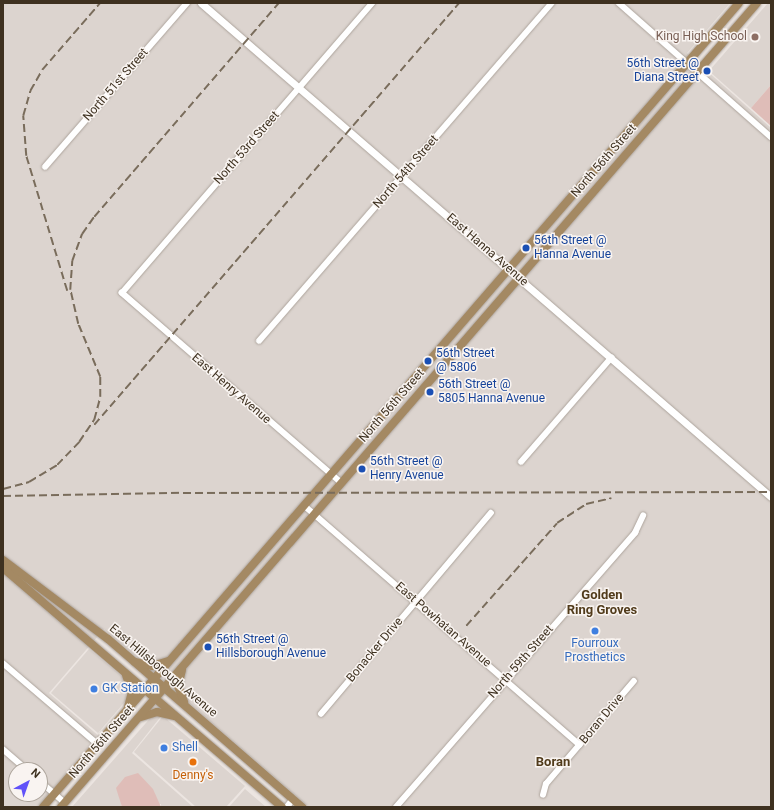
<!DOCTYPE html>
<html>
<head>
<meta charset="utf-8">
<style>
  body { margin:0 }
  #map { position:relative; width:774px; height:810px; overflow:hidden; background:#ece5e1; font-family:Roboto,sans-serif }
  div>[style] { position:absolute }
  .built>* { inset:0; background:#dcd4cf }
  .green>* { inset:0; background:#dfbdb8 }
  .roads { filter:drop-shadow(0 0 1px #ada49c) drop-shadow(0 0 1px #ada49c) }
  .minor>* { height:5.5px; margin:-2.75px; padding:0 2.75px; transform-origin:2.75px; border-radius:2.75px; background:#fff }
  .tertiary>* { height:7px; margin:-3.5px; padding:0 3.5px; transform-origin:3.5px; border-radius:3.5px; background:#fff }
  .primary>* { height:8px; margin:-4px; padding:0 4px; transform-origin:4px; border-radius:4px; background:#a48963 }
  .rail>* { height:1.5px; margin-top:-0.75px; transform-origin:0; background:repeating-linear-gradient(90deg,#796c5b 0 8px,transparent 0 12px) }
  .dots>* { width:11px; height:11px; translate:-50% -50%; box-sizing:border-box; border:2px solid #f9f4f1; border-radius:50% }
  span { translate:-50% -50%; white-space:nowrap; text-align:center; line-height:1.15; -webkit-text-stroke:3px #f9f4f1; paint-order:stroke }
  .education-label { font-size:12px; color:#785e54 }
  .right { translate:-100% -50%; text-align:right }
  .transit-label { font-size:12px; color:#164399 }
  .left { translate:0 -50%; text-align:left }
  .street-label { font-size:12px; color:#3e3120 }
  .shop-label { font-size:12px; color:#366cbe }
  .food-label { font-size:12px; color:#c56008 }
  .neighbourhood-label { font-size:13px; color:#513b1b; font-weight:700 }
  .frame { position:absolute; inset:0; border:4px solid #3e3120; pointer-events:none }
  .north { position:absolute; left:8px; top:762px; width:40px; height:40px; box-sizing:border-box; background:#f9f4f1; border:1px solid #aea69d; border-radius:50%; rotate:41deg; font-size:11px; font-weight:700; line-height:16px; text-align:center; color:#3e3120 }
  .north::after { content:''; display:block; margin:auto; width:14px; height:18px; background:#6152f9; clip-path:polygon(50% 0,100% 100%,50% 72%,0 100%) }
</style>
</head>
<body>
<div id="map">
  <div class="built">
    <i style="clip-path:polygon(evenodd,4px 3px,730px 3px,687px 53px,771px 128px,771px 807px,309px 807px,104px 629px,49px 693px,101px 738px,40px 807px,3px 807px,4px 3px,16px 770px,40px 770px,40px 794px,16px 794px,16px 770px)"></i>
    <i style="clip-path:polygon(768px 3px,771px 3px,771px 85px,751px 108px,709px 71px)"></i>
    <i style="clip-path:polygon(89px 649px,125px 679px,128px 685px,128px 698px,98px 733px,51px 693px)"></i>
    <i style="clip-path:polygon(153px 715px,162px 715px,132px 753px,193px 807px,161px 807px,161px 804px,121px 802px,122px 807px,72px 807px)"></i>
    <i style="clip-path:polygon(163px 716px,245px 786px,226px 807px,196px 807px,134px 752px)"></i>
    <i style="clip-path:polygon(245px 789px,266px 807px,229px 807px)"></i>
  </div>
  <div class="green">
    <i style="clip-path:polygon(771px 85px,771px 126px,751px 108px)"></i>
    <i style="clip-path:polygon(138px 773px,153px 789px,161px 807px,122px 807px,116px 788px,125px 777px)"></i>
  </div>
  <div class="roads">
    <div class="minor">
      <i style="left:619px;top:3px;width:203px;rotate:41.4deg"></i>
      <i style="left:45px;top:167px;width:217px;rotate:-49.1deg"></i>
      <i style="left:259px;top:341px;width:447px;rotate:-49.1deg"></i>
      <i style="left:521px;top:462px;width:138px;rotate:-49.1deg"></i>
      <i style="left:341px;top:483px;width:290px;rotate:-139.1deg"></i>
      <i style="left:122px;top:293px;width:383px;rotate:-49.2deg"></i>
      <i style="left:305px;top:506px;width:364px;rotate:41deg"></i>
      <i style="left:3px;top:663px;width:125px;rotate:40.5deg"></i>
      <i style="left:321px;top:714px;width:263px;rotate:-49.8deg"></i>
      <i style="left:3px;top:749px;width:32px;rotate:41deg"></i>
      <i style="left:40px;top:781px;width:33px;rotate:41deg"></i>
      <i style="left:543px;top:795px;width:11px;rotate:-75deg"></i>
      <i style="left:546px;top:784px;width:135px;rotate:-49.5deg"></i>
      <i style="left:287px;top:807px;width:10px;rotate:-53deg"></i>
      <i style="left:396px;top:807px;width:364px;rotate:-48.9deg"></i>
      <i style="left:635px;top:533px;width:19px;rotate:-65deg"></i>
    </div>
    <div class="tertiary">
      <i style="left:201px;top:3px;width:754px;rotate:40.91deg"></i>
    </div>
    <div class="primary">
      <i style="left:3px;top:560px;width:131px;rotate:37deg"></i>
      <i style="left:108px;top:639px;width:257px;rotate:40.9deg"></i>
      <i style="left:3px;top:568px;width:367px;rotate:40.6deg"></i>
      <i style="left:135px;top:662px;width:17px;rotate:13deg"></i>
      <i style="left:152px;top:666px;width:17px;rotate:-17deg"></i>
      <i style="left:182px;top:670px;width:16px;rotate:104deg"></i>
      <i style="left:178px;top:686px;width:17px;rotate:69deg"></i>
      <i style="left:126px;top:675px;width:18px;rotate:71deg"></i>
      <i style="left:132px;top:692px;width:16px;rotate:105deg"></i>
      <i style="left:141px;top:717px;width:17px;rotate:-17deg"></i>
      <i style="left:157px;top:712px;width:17px;rotate:13deg"></i>
      <i style="left:43px;top:807px;width:1063px;rotate:-49.12deg"></i>
      <i style="left:61px;top:807px;width:1063px;rotate:-49.12deg"></i>
    </div>
  </div>
  <div class="rail">
    <i style="left:67px;top:291px;width:141px;rotate:-106.9deg"></i>
    <i style="left:26px;top:156px;width:40px;rotate:-94.3deg"></i>
    <i style="left:23px;top:116px;width:26px;rotate:-74deg"></i>
    <i style="left:30px;top:91px;width:24px;rotate:-60deg"></i>
    <i style="left:42px;top:70px;width:89px;rotate:-49.1deg"></i>
    <i style="left:94px;top:425px;width:558px;rotate:-49.14deg"></i>
    <i style="left:3px;top:489px;width:27px;rotate:-15deg"></i>
    <i style="left:29px;top:482px;width:33px;rotate:-31deg"></i>
    <i style="left:57px;top:465px;width:32px;rotate:-46deg"></i>
    <i style="left:79px;top:442px;width:27px;rotate:-56deg"></i>
    <i style="left:94px;top:420px;width:24px;rotate:-75deg"></i>
    <i style="left:100px;top:397px;width:20px;rotate:-90deg"></i>
    <i style="left:100px;top:377px;width:57px;rotate:-112.5deg"></i>
    <i style="left:78px;top:324px;width:35px;rotate:-103deg"></i>
    <i style="left:70px;top:290px;width:29px;rotate:-86deg"></i>
    <i style="left:72px;top:261px;width:29px;rotate:-70deg"></i>
    <i style="left:82px;top:234px;width:21px;rotate:-55deg"></i>
    <i style="left:94px;top:217px;width:283px;rotate:-49.2deg"></i>
    <i style="left:3px;top:496px;width:180px;rotate:-1deg"></i>
    <i style="left:183px;top:493px;width:588px;rotate:-0.1deg"></i>
    <i style="left:466px;top:626px;width:137px;rotate:-48.5deg"></i>
    <i style="left:557px;top:523px;width:35px;rotate:-33deg"></i>
    <i style="left:586px;top:504px;width:26px;rotate:-13deg"></i>
  </div>
  <div class="dots">
    <i style="left:755px;top:37px;background:#8d6e63"></i>
    <i style="left:707px;top:71px;background:#1a4fb4"></i>
    <i style="left:526px;top:248px;background:#1a4fb4"></i>
    <i style="left:428px;top:361px;background:#1a4fb4"></i>
    <i style="left:430px;top:392px;background:#1a4fb4"></i>
    <i style="left:362px;top:469px;background:#1a4fb4"></i>
    <i style="left:595px;top:631px;background:#3f7fe0"></i>
    <i style="left:208px;top:647px;background:#1a4fb4"></i>
    <i style="left:94px;top:689px;background:#3f7fe0"></i>
    <i style="left:164px;top:748px;background:#3f7fe0"></i>
    <i style="left:193px;top:762px;background:#e8710a"></i>
  </div>
  <div class="education-label">
    <span class="right" style="left:747px;top:37px">King High School</span>
  </div>
  <div class="transit-label">
    <span class="right" style="left:699px;top:71px">56th Street @<br>Diana Street</span>
    <span class="left" style="left:534px;top:248px">56th Street @<br>Hanna Avenue</span>
    <span class="left" style="left:436px;top:361px">56th Street<br>@ 5806</span>
    <span class="left" style="left:438px;top:392px">56th Street @<br>5805 Hanna Avenue</span>
    <span class="left" style="left:370px;top:469px">56th Street @<br>Henry Avenue</span>
    <span class="left" style="left:216px;top:647px">56th Street @<br>Hillsborough Avenue</span>
  </div>
  <div class="street-label">
    <span style="left:116px;top:85px;rotate:-49deg">North 51st Street</span>
    <span style="left:247px;top:148px;rotate:-49deg">North 53rd Street</span>
    <span style="left:604px;top:161px;rotate:-49deg">North 56th Street</span>
    <span style="left:406px;top:172px;rotate:-49deg">North 54th Street</span>
    <span style="left:487px;top:250px;rotate:41deg">East Hanna Avenue</span>
    <span style="left:231px;top:389px;rotate:41deg">East Henry Avenue</span>
    <span style="left:392px;top:406px;rotate:-49deg">North 56th Street</span>
    <span style="left:443px;top:625px;rotate:41deg">East Powhatan Avenue</span>
    <span style="left:375px;top:650px;rotate:-50deg">Bonacker Drive</span>
    <span style="left:521px;top:662px;rotate:-49deg">North 59th Street</span>
    <span style="left:163px;top:671px;rotate:40deg">East Hillsborough Avenue</span>
    <span style="left:602px;top:719px;rotate:-50deg">Boran Drive</span>
    <span style="left:102px;top:742px;rotate:-49deg">North 56th Street</span>
  </div>
  <div class="shop-label">
    <span style="left:595px;top:651px">Fourroux<br>Prosthetics</span>
    <span class="left" style="left:102px;top:689px">GK Station</span>
    <span class="left" style="left:172px;top:748px">Shell</span>
  </div>
  <div class="food-label">
    <span style="left:193px;top:776px">Denny's</span>
  </div>
  <div class="neighbourhood-label">
    <span style="left:602px;top:603px">Golden<br>Ring Groves</span>
    <span style="left:553px;top:762px">Boran</span>
  </div>
  <div class="frame"></div>
  <div class="north">N</div>
</div>
</body>
</html>
